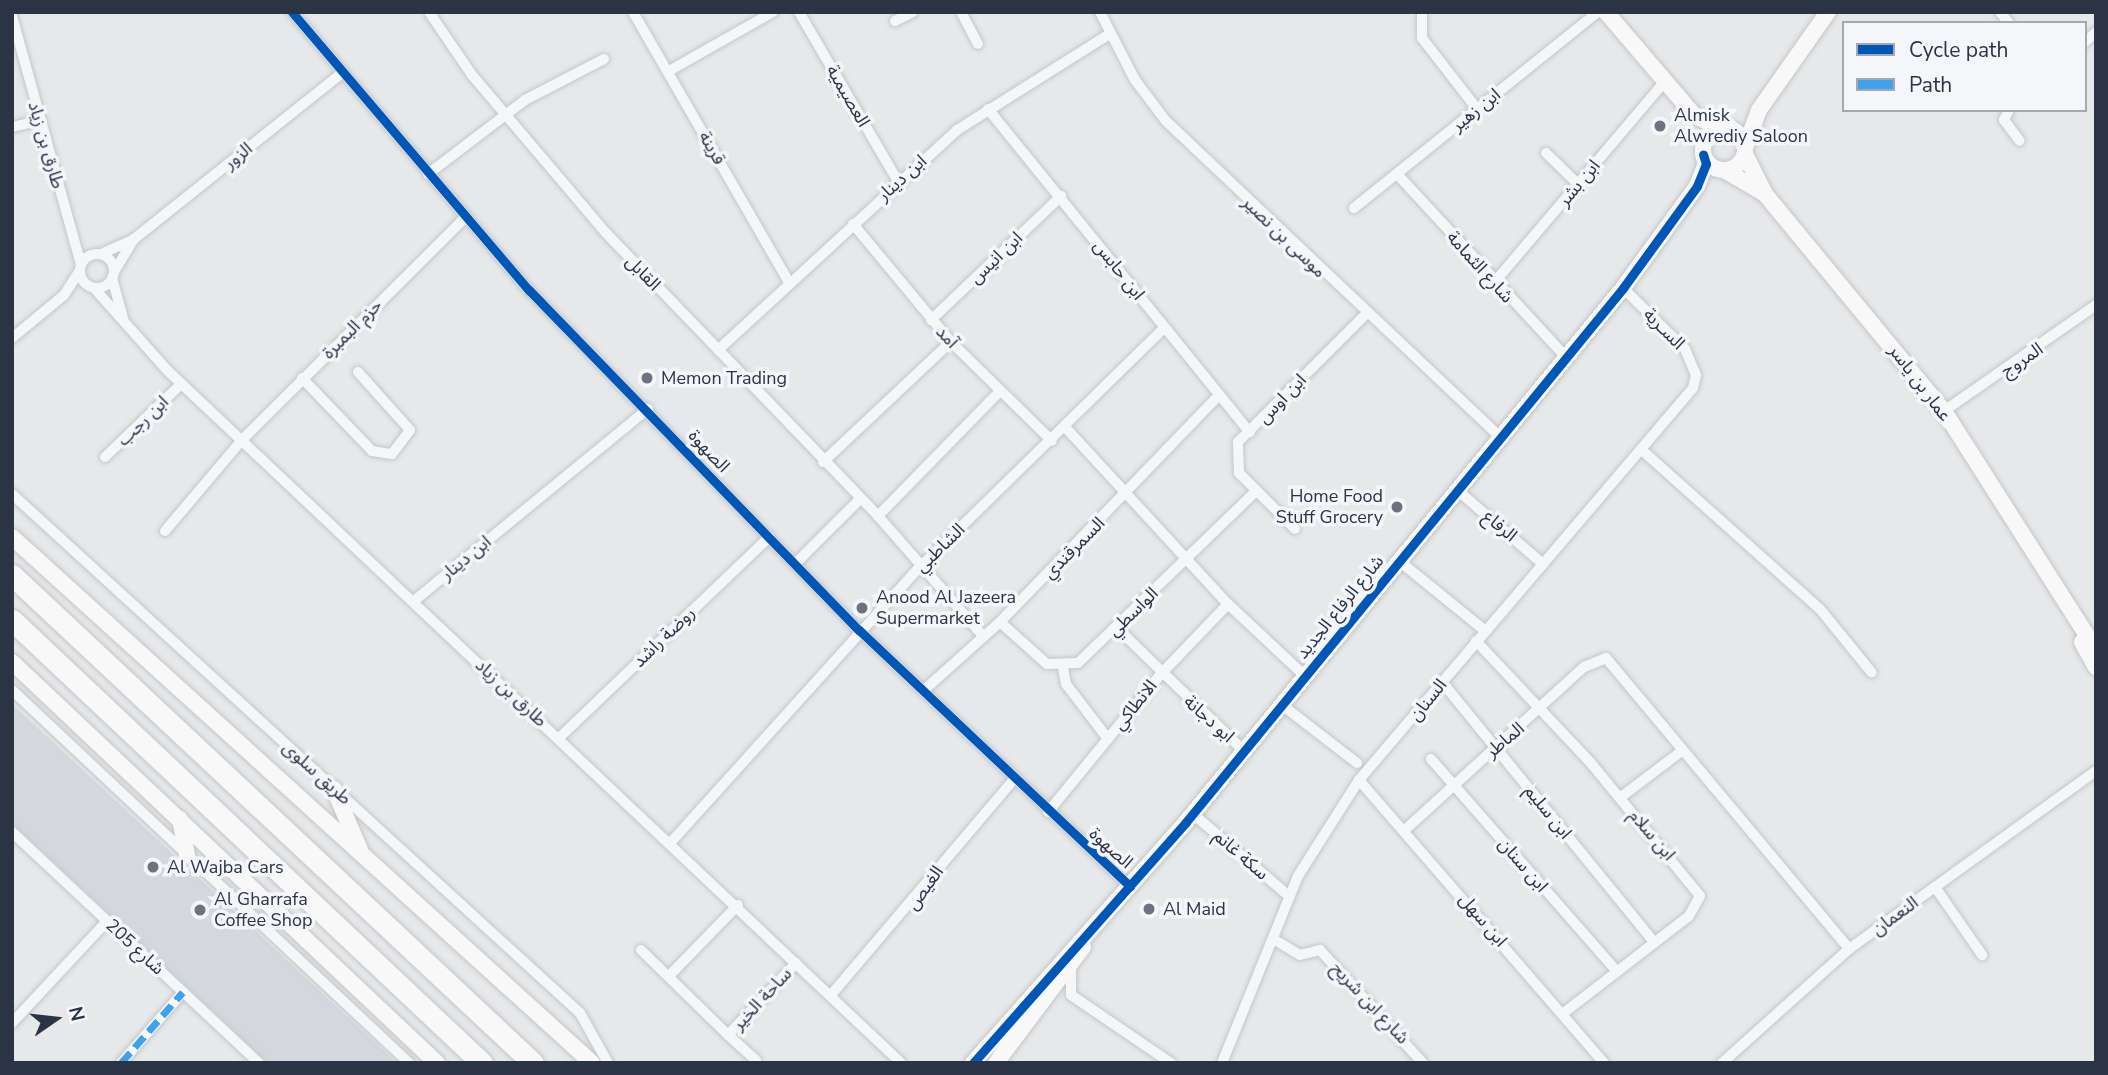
<!DOCTYPE html>
<html>
<head>
<meta charset="utf-8">
<style>
  body { margin:0 }
  #map { position:relative; width:2108px; height:1075px; overflow:hidden; background:#e6e8ea; font-family:"Nunito Sans","Noto Sans Arabic",sans-serif }
  div>[style] { position:absolute }
  .built>* { inset:0; background:#d4d7dd }
  .roads { filter:drop-shadow(0 0 2px #c4c6c8) drop-shadow(0 0 2px #c4c6c8) }
  .street>* { height:10px; margin:-5px; padding:0 5px; transform-origin:5px; border-radius:5px; background:#f5f6f7 }
  .street>.ring { margin:-5px; padding:0; box-sizing:content-box; background:none; border:10px solid #f5f6f7; border-radius:50% }
  .secondary>* { height:16px; margin:-8px; padding:0 8px; transform-origin:8px; border-radius:8px; background:#f8f8f8 }
  .secondary>.ring { margin:-8px; padding:0; box-sizing:content-box; background:none; border:16px solid #f8f8f8; border-radius:50% }
  .highway>* { height:21px; margin:-10.5px; padding:0 10.5px; transform-origin:10.5px; border-radius:10.5px; background:#f8f8f8 }
  .quiet>* { height:7px; margin-top:-3.5px; transform-origin:0; background:repeating-linear-gradient(90deg,#3ea3ec 0 14px,transparent 0 21px) }
  .cycleway>* { height:9px; margin:-4.5px; padding:0 4.5px; transform-origin:4.5px; border-radius:4.5px; background:#0057b8 }
  .dots>* { width:19px; height:19px; translate:-50% -50%; box-sizing:border-box; border:4px solid #f4f6f9; border-radius:50% }
  span { translate:-50% -50%; white-space:nowrap; text-align:center; line-height:1.15; -webkit-text-stroke:7px #f4f6f9; paint-order:stroke }
  .street-label { font-size:18px; color:#2b3445 }
  .poi-label { font-size:18px; color:#2b3445 }
  .left { translate:0 -50%; text-align:left }
  .right { translate:-100% -50%; text-align:right }
  .frame { position:absolute; inset:0; border:14px solid #2b3445; pointer-events:none }
  .legend { position:absolute; left:1842px; top:21px; width:245px; height:91px; box-sizing:border-box; background:#f4f6f9; border:2px solid #a4a8b1; margin:0; padding:9px 12px; list-style:none; font-size:21px; color:#2b3445 }
  .legend li { display:flex; align-items:center; gap:14px; height:35px }
  .legend b { width:35px; border:2px solid #a4a8b1 }
  .north { position:absolute; left:21px; top:984px; width:70px; height:70px; -webkit-text-stroke:5px #f4f6f9; paint-order:stroke; rotate:76deg; font-size:19px; font-weight:700; line-height:28px; text-align:center; color:#2b3445 }
  .north::after { content:''; display:block; margin:auto; width:24px; height:32px; background:#2b3445; clip-path:polygon(50% 0,100% 100%,50% 72%,0 100%) }
</style>
</head>
<body>
<div id="map">
  <div class="built">
    <i style="clip-path:polygon(12px 704px,397px 1063px,268px 1063px,12px 823px)"></i>
  </div>
  <div class="roads">
    <div class="street">
      <i style="left:292px;top:12px;width:365px;rotate:49.6deg"></i>
      <i style="left:529px;top:290px;width:474px;rotate:45.9deg"></i>
      <i style="left:859px;top:630px;width:373px;rotate:43.4deg"></i>
      <i style="left:429px;top:12px;width:76px;rotate:55.7deg"></i>
      <i style="left:472px;top:75px;width:207px;rotate:49.7deg"></i>
      <i style="left:606px;top:233px;width:393px;rotate:46.1deg"></i>
      <i style="left:878px;top:516px;width:159px;rotate:48.8deg"></i>
      <i style="left:633px;top:12px;width:314px;rotate:60deg"></i>
      <i style="left:799px;top:12px;width:194px;rotate:59.7deg"></i>
      <i style="left:961px;top:12px;width:36px;rotate:62deg"></i>
      <i style="left:1100px;top:12px;width:76px;rotate:62.8deg"></i>
      <i style="left:1135px;top:80px;width:51px;rotate:52.9deg"></i>
      <i style="left:1166px;top:121px;width:458px;rotate:43.4deg"></i>
      <i style="left:1422px;top:12px;width:26px;rotate:90deg"></i>
      <i style="left:1422px;top:38px;width:90px;rotate:52.2deg"></i>
      <i style="left:2000px;top:12px;width:14px;rotate:51deg"></i>
      <i style="left:12px;top:16px;width:257px;rotate:74.5deg"></i>
      <i style="left:895px;top:21px;width:20px;rotate:-27deg"></i>
      <i style="left:2085px;top:42px;width:15px;rotate:-42deg"></i>
      <i style="left:669px;top:71px;width:120px;rotate:-29.6deg"></i>
      <i style="left:988px;top:109px;width:416px;rotate:51deg"></i>
      <i style="left:2009px;top:110px;width:11px;rotate:117deg"></i>
      <i style="left:2004px;top:120px;width:26px;rotate:53deg"></i>
      <i style="left:12px;top:127px;width:27px;rotate:-13deg"></i>
      <i style="left:1546px;top:153px;width:45px;rotate:44.1deg"></i>
      <i style="left:428px;top:174px;width:122px;rotate:-37.3deg"></i>
      <i style="left:525px;top:100px;width:89px;rotate:-27.4deg"></i>
      <i style="left:1397px;top:174px;width:249px;rotate:47.3deg"></i>
      <i style="left:1354px;top:208px;width:313px;rotate:-38.8deg"></i>
      <i style="left:853px;top:224px;width:153px;rotate:50.3deg"></i>
      <i style="left:951px;top:342px;width:141px;rotate:44.4deg"></i>
      <i class="ring" style="left:80px;top:254px;width:24px;height:24px"></i>
      <i style="left:101px;top:254px;width:36px;rotate:-24deg"></i>
      <i style="left:134px;top:239px;width:266px;rotate:-38.6deg"></i>
      <i style="left:114px;top:272px;width:39px;rotate:-59deg"></i>
      <i style="left:112px;top:278px;width:41px;rotate:74.6deg"></i>
      <i style="left:1493px;top:284px;width:266px;rotate:-49.7deg"></i>
      <i style="left:94px;top:288px;width:111px;rotate:48.3deg"></i>
      <i style="left:168px;top:371px;width:1008px;rotate:43.35deg"></i>
      <i style="left:931px;top:320px;width:180px;rotate:-43.6deg"></i>
      <i style="left:12px;top:338px;width:67px;rotate:-39.6deg"></i>
      <i style="left:64px;top:295px;width:30px;rotate:-57deg"></i>
      <i style="left:718px;top:350px;width:325px;rotate:-42.6deg"></i>
      <i style="left:957px;top:130px;width:178px;rotate:-32.2deg"></i>
      <i style="left:302px;top:378px;width:101px;rotate:46.2deg"></i>
      <i style="left:372px;top:451px;width:20px;rotate:9deg"></i>
      <i style="left:392px;top:454px;width:30px;rotate:-53deg"></i>
      <i style="left:410px;top:430px;width:78px;rotate:-131.9deg"></i>
      <i style="left:1944px;top:411px;width:185px;rotate:-34.9deg"></i>
      <i style="left:1066px;top:428px;width:239px;rotate:47.4deg"></i>
      <i style="left:1228px;top:604px;width:105px;rotate:43.1deg"></i>
      <i style="left:1643px;top:451px;width:237px;rotate:41.8deg"></i>
      <i style="left:1820px;top:609px;width:82px;rotate:50.9deg"></i>
      <i style="left:105px;top:457px;width:105px;rotate:-43.8deg"></i>
      <i style="left:823px;top:462px;width:175px;rotate:-43.2deg"></i>
      <i style="left:1456px;top:489px;width:115px;rotate:40.8deg"></i>
      <i style="left:12px;top:494px;width:769px;rotate:42.42deg"></i>
      <i style="left:580px;top:1013px;width:57px;rotate:60.8deg"></i>
      <i style="left:878px;top:516px;width:175px;rotate:-45.7deg"></i>
      <i style="left:1295px;top:529px;width:79px;rotate:-135deg"></i>
      <i style="left:1239px;top:473px;width:31px;rotate:-92deg"></i>
      <i style="left:1238px;top:442px;width:180px;rotate:-45deg"></i>
      <i style="left:165px;top:531px;width:118px;rotate:-49.8deg"></i>
      <i style="left:241px;top:441px;width:316px;rotate:-44.9deg"></i>
      <i style="left:1398px;top:560px;width:111px;rotate:39.1deg"></i>
      <i style="left:796px;top:563px;width:91px;rotate:-45deg"></i>
      <i style="left:414px;top:601px;width:303px;rotate:-39.4deg"></i>
      <i style="left:1000px;top:622px;width:63px;rotate:41.8deg"></i>
      <i style="left:1047px;top:664px;width:31px;rotate:-2deg"></i>
      <i style="left:1078px;top:663px;width:246px;rotate:-44deg"></i>
      <i style="left:1116px;top:627px;width:178px;rotate:44.1deg"></i>
      <i style="left:1476px;top:641px;width:166px;rotate:46.7deg"></i>
      <i style="left:1590px;top:762px;width:173px;rotate:50.6deg"></i>
      <i style="left:1700px;top:896px;width:23px;rotate:119deg"></i>
      <i style="left:1689px;top:916px;width:160px;rotate:142.3deg"></i>
      <i style="left:1063px;top:668px;width:16px;rotate:79deg"></i>
      <i style="left:1066px;top:684px;width:69px;rotate:52.6deg"></i>
      <i style="left:1442px;top:682px;width:335px;rotate:50.8deg"></i>
      <i style="left:12px;top:690px;width:545px;rotate:43.21deg"></i>
      <i style="left:923px;top:691px;width:103px;rotate:-41.9deg"></i>
      <i style="left:1000px;top:622px;width:311px;rotate:-46deg"></i>
      <i style="left:1282px;top:705px;width:95px;rotate:37.7deg"></i>
      <i style="left:559px;top:738px;width:291px;rotate:-43.7deg"></i>
      <i style="left:1431px;top:759px;width:281px;rotate:48.8deg"></i>
      <i style="left:1359px;top:780px;width:374px;rotate:49.1deg"></i>
      <i style="left:1621px;top:797px;width:73px;rotate:-37.2deg"></i>
      <i style="left:1048px;top:812px;width:177px;rotate:-50.7deg"></i>
      <i style="left:1160px;top:675px;width:98px;rotate:-46.2deg"></i>
      <i style="left:1193px;top:814px;width:126px;rotate:40.5deg"></i>
      <i style="left:1407px;top:828px;width:239px;rotate:-42.3deg"></i>
      <i style="left:1584px;top:667px;width:24px;rotate:-22deg"></i>
      <i style="left:1606px;top:658px;width:379px;rotate:50.1deg"></i>
      <i style="left:12px;top:832px;width:338px;rotate:43.1deg"></i>
      <i style="left:672px;top:841px;width:368px;rotate:-47.9deg"></i>
      <i style="left:919px;top:568px;width:343px;rotate:-44.4deg"></i>
      <i style="left:1935px;top:887px;width:83px;rotate:55.3deg"></i>
      <i style="left:1275px;top:940px;width:29px;rotate:31deg"></i>
      <i style="left:1300px;top:955px;width:21px;rotate:-14deg"></i>
      <i style="left:1320px;top:950px;width:153px;rotate:47.7deg"></i>
      <i style="left:641px;top:950px;width:122px;rotate:44.3deg"></i>
      <i style="left:728px;top:1035px;width:99px;rotate:-46.6deg"></i>
      <i style="left:1071px;top:965px;width:30px;rotate:90deg"></i>
      <i style="left:1071px;top:995px;width:121px;rotate:34.2deg"></i>
      <i style="left:669px;top:976px;width:99px;rotate:-45.8deg"></i>
      <i style="left:831px;top:995px;width:285px;rotate:-49.7deg"></i>
      <i style="left:12px;top:1023px;width:139px;rotate:-47deg"></i>
      <i style="left:728px;top:1035px;width:38px;rotate:42deg"></i>
      <i style="left:121px;top:1063px;width:94px;rotate:-48.9deg"></i>
      <i style="left:1222px;top:1063px;width:202px;rotate:-67.9deg"></i>
      <i style="left:1298px;top:876px;width:114px;rotate:-57.6deg"></i>
      <i style="left:1359px;top:780px;width:515px;rotate:-49.57deg"></i>
      <i style="left:1693px;top:388px;width:13px;rotate:-77deg"></i>
      <i style="left:1696px;top:375px;width:28px;rotate:-113deg"></i>
      <i style="left:1685px;top:349px;width:87px;rotate:-135.5deg"></i>
      <i style="left:1722px;top:1063px;width:171px;rotate:-41.9deg"></i>
      <i style="left:1849px;top:949px;width:304px;rotate:-35.8deg"></i>
    </div>
    <div class="secondary">
      <i style="left:1606px;top:12px;width:135px;rotate:49.5deg"></i>
      <i style="left:1694px;top:115px;width:27px;rotate:28deg"></i>
      <i class="ring" style="left:1703px;top:128px;width:26px;height:26px"></i>
      <i style="left:1745px;top:148px;width:40px;rotate:-69.8deg"></i>
      <i style="left:1759px;top:110px;width:120px;rotate:-54.9deg"></i>
      <i style="left:1745px;top:154px;width:42px;rotate:63.4deg"></i>
      <i style="left:1726px;top:171px;width:45px;rotate:30.5deg"></i>
      <i style="left:1765px;top:194px;width:281px;rotate:50.5deg"></i>
      <i style="left:1944px;top:411px;width:283px;rotate:57.5deg"></i>
      <i style="left:12px;top:537px;width:783px;rotate:42.2deg"></i>
      <i style="left:2082px;top:642px;width:29px;rotate:61deg"></i>
      <i style="left:12px;top:662px;width:584px;rotate:43.34deg"></i>
      <i style="left:334px;top:789px;width:66px;rotate:66.9deg"></i>
      <i style="left:180px;top:819px;width:37px;rotate:79deg"></i>
      <i style="left:973px;top:1063px;width:322px;rotate:-48.5deg"></i>
      <i style="left:1186px;top:822px;width:690px;rotate:-50.7deg"></i>
      <i style="left:1623px;top:288px;width:126px;rotate:-54deg"></i>
      <i style="left:1697px;top:186px;width:24px;rotate:-68deg"></i>
      <i style="left:1706px;top:164px;width:10px;rotate:-107deg"></i>
      <i style="left:996px;top:1063px;width:145px;rotate:-53.1deg"></i>
    </div>
    <div class="highway">
      <i style="left:12px;top:575px;width:714px;rotate:43.13deg"></i>
      <i style="left:12px;top:620px;width:646px;rotate:43.31deg"></i>
    </div>
  </div>
  <div class="quiet">
    <i style="left:121px;top:1063px;width:94px;rotate:-48.9deg"></i>
  </div>
  <div class="cycleway">
    <i style="left:292px;top:12px;width:365px;rotate:49.6deg"></i>
    <i style="left:529px;top:290px;width:474px;rotate:45.9deg"></i>
    <i style="left:859px;top:630px;width:373px;rotate:43.4deg"></i>
    <i style="left:973px;top:1063px;width:322px;rotate:-48.5deg"></i>
    <i style="left:1186px;top:822px;width:690px;rotate:-50.7deg"></i>
    <i style="left:1623px;top:288px;width:126px;rotate:-54deg"></i>
    <i style="left:1697px;top:186px;width:24px;rotate:-68deg"></i>
    <i style="left:1706px;top:164px;width:10px;rotate:-107deg"></i>
  </div>
  <div class="dots">
    <i style="left:1660px;top:126px;background:#6c737f"></i>
    <i style="left:647px;top:378px;background:#6c737f"></i>
    <i style="left:1397px;top:507px;background:#6c737f"></i>
    <i style="left:862px;top:608px;background:#6c737f"></i>
    <i style="left:153px;top:867px;background:#6c737f"></i>
    <i style="left:1149px;top:909px;background:#6c737f"></i>
    <i style="left:200px;top:910px;background:#6c737f"></i>
  </div>
  <div class="street-label">
    <span style="left:848px;top:96px;rotate:60deg">العصيمية</span>
    <span style="left:1476px;top:110px;rotate:-39deg">ابن زهير</span>
    <span style="left:46px;top:145px;rotate:74deg">طارق بن زياد</span>
    <span style="left:712px;top:148px;rotate:60deg">قرينة</span>
    <span style="left:238px;top:156px;rotate:-39deg">الزور</span>
    <span style="left:902px;top:178px;rotate:-42deg">ابن دينار</span>
    <span style="left:1579px;top:183px;rotate:-50deg">ابن بشر</span>
    <span style="left:1284px;top:237px;rotate:44deg">موسى بن نصير</span>
    <span style="left:996px;top:258px;rotate:-44deg">ابن انيس</span>
    <span style="left:1480px;top:267px;rotate:48deg">شارع الثمامة</span>
    <span style="left:1119px;top:270px;rotate:52deg">ابن حابس</span>
    <span style="left:643px;top:273px;rotate:46deg">القابل</span>
    <span style="left:352px;top:329px;rotate:-45deg">حزم البمبرة</span>
    <span style="left:1664px;top:329px;rotate:45deg">السـرية</span>
    <span style="left:947px;top:337px;rotate:47deg">آمد</span>
    <span style="left:2022px;top:360px;rotate:-34deg">المروج</span>
    <span style="left:1920px;top:383px;rotate:53deg">عمار بن ياسر</span>
    <span style="left:1282px;top:399px;rotate:-46deg">ابن اوس</span>
    <span style="left:143px;top:421px;rotate:-44deg">ابن رجب</span>
    <span style="left:709px;top:451px;rotate:47deg">الصهوة</span>
    <span style="left:1500px;top:526px;rotate:40deg">الرفاع</span>
    <span style="left:940px;top:548px;rotate:-44deg">الشاطبي</span>
    <span style="left:1074px;top:548px;rotate:-45deg">السمرقندي</span>
    <span style="left:466px;top:558px;rotate:-39deg">ابن دينار</span>
    <span style="left:1340px;top:607px;rotate:-51deg">شارع الرفاع الجديد</span>
    <span style="left:1133px;top:612px;rotate:-44deg">الواسطي</span>
    <span style="left:664px;top:637px;rotate:-44deg">روضة راشد</span>
    <span style="left:511px;top:693px;rotate:43deg">طارق بن زياد</span>
    <span style="left:1428px;top:700px;rotate:-51deg">السنان</span>
    <span style="left:1135px;top:705px;rotate:-51deg">الانطاكي</span>
    <span style="left:1209px;top:719px;rotate:42deg">ابو دجانة</span>
    <span style="left:1505px;top:740px;rotate:-40deg">الماطر</span>
    <span style="left:317px;top:773px;rotate:42deg">طريق سلوى</span>
    <span style="left:1548px;top:812px;rotate:51deg">ابن سليم</span>
    <span style="left:1652px;top:835px;rotate:50deg">ابن سلام</span>
    <span style="left:1111px;top:848px;rotate:42deg">الصهوة</span>
    <span style="left:1241px;top:855px;rotate:41deg">سكة غانم</span>
    <span style="left:1523px;top:865px;rotate:49deg">ابن سنان</span>
    <span style="left:925px;top:888px;rotate:-54deg">الغيص</span>
    <span style="left:1895px;top:916px;rotate:-36deg">النعمان</span>
    <span style="left:1483px;top:920px;rotate:50deg">ابن سهل</span>
    <span style="left:135px;top:947px;rotate:43deg">شارع 205</span>
    <span style="left:762px;top:999px;rotate:-47deg">ساحة الخير</span>
    <span style="left:1370px;top:1003px;rotate:47deg">شارع ابن شريح</span>
  </div>
  <div class="poi-label">
    <span class="left" style="left:1674px;top:126px">Almisk<br>Alwrediy Saloon</span>
    <span class="left" style="left:661px;top:378px">Memon Trading</span>
    <span class="right" style="left:1383px;top:507px">Home Food<br>Stuff Grocery</span>
    <span class="left" style="left:876px;top:608px">Anood Al Jazeera<br>Supermarket</span>
    <span class="left" style="left:167px;top:867px">Al Wajba Cars</span>
    <span class="left" style="left:214px;top:910px">Al Gharrafa<br>Coffee Shop</span>
    <span class="left" style="left:1163px;top:909px">Al Maid</span>
  </div>
  <div class="frame"></div>
  <ul class="legend">
  <li><b style="height:9px;background:#0057b8"></b>Cycle path</li>
  <li><b style="height:9px;background:#3ea3ec"></b>Path</li>
  </ul>
  <div class="north">N</div>
</div>
</body>
</html>
